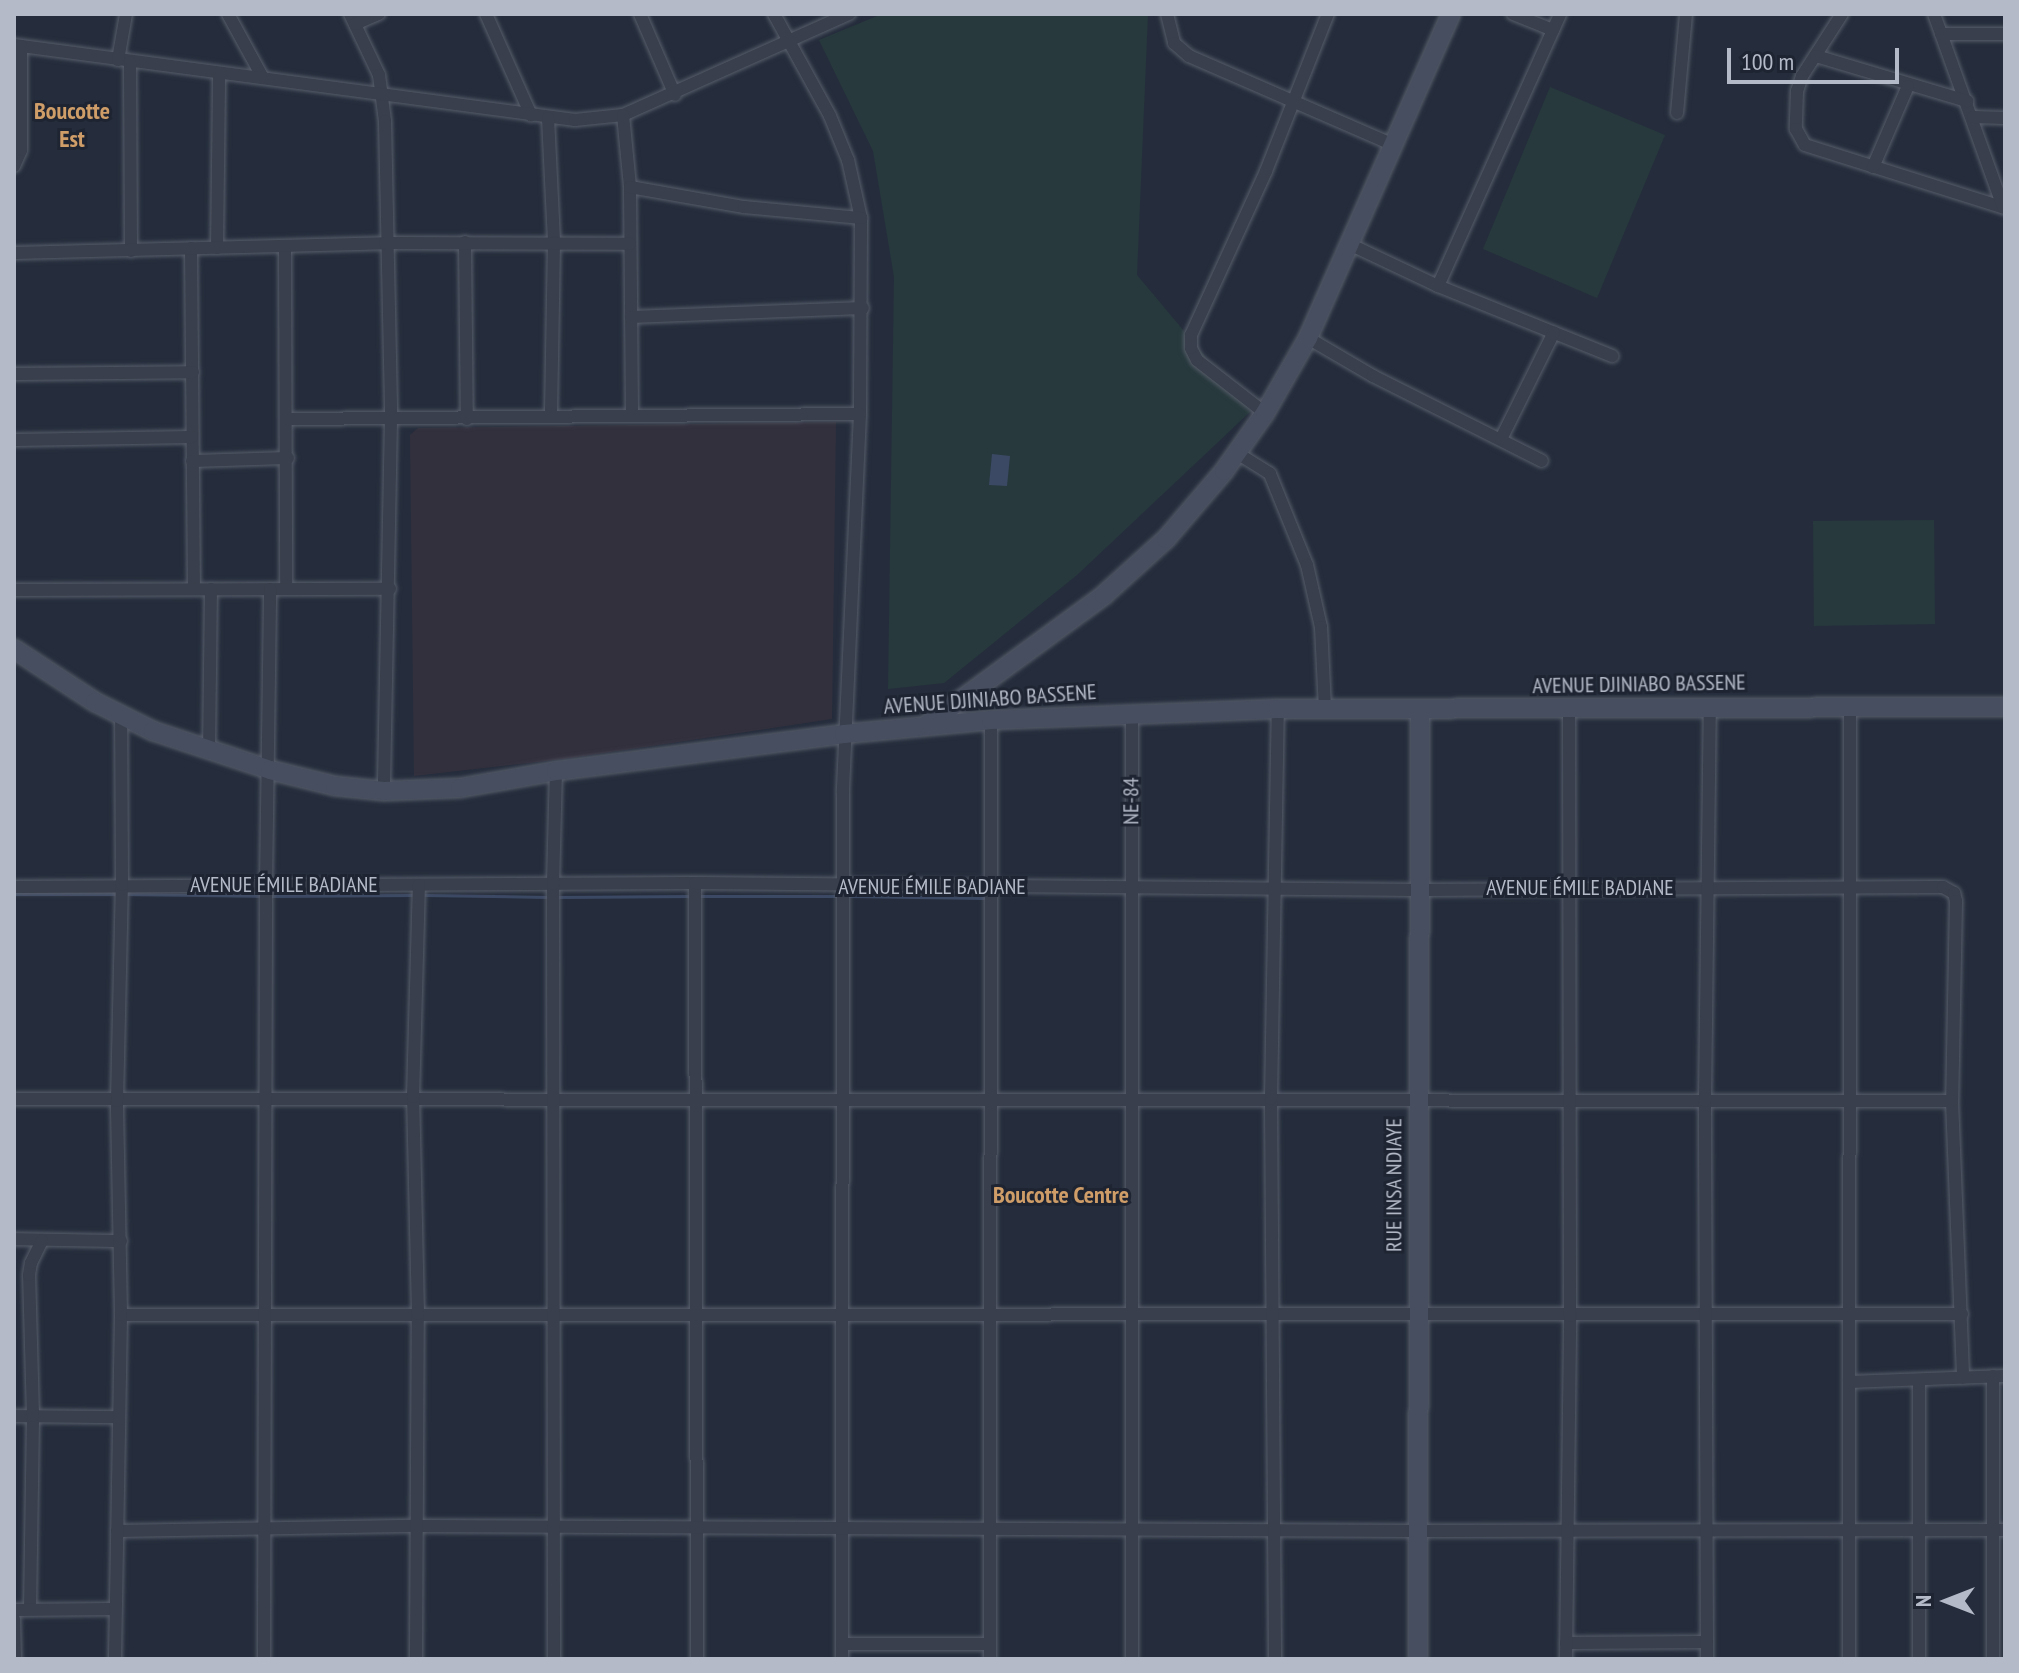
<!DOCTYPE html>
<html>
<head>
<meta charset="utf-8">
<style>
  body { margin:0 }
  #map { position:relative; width:2019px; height:1673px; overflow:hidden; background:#252d3c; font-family:"PT Sans Narrow",sans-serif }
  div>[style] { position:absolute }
  .medical>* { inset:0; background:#33303e }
  .green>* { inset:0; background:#27393d }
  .water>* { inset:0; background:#3c4964 }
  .stream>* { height:3px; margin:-1.5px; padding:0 1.5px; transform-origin:1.5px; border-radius:1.5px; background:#3c4964 }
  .roads { filter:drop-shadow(0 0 2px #575d6a) drop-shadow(0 0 2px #575d6a) }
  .street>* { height:12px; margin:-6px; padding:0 6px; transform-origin:6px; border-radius:6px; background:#393f4c }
  .secondary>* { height:18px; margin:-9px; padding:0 9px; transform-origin:9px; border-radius:9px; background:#474e5f }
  span { translate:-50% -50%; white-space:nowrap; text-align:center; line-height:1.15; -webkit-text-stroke:6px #1e2431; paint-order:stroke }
  .street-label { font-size:22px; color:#b5bac8 }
  .neighbourhood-label { font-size:24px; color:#cf9d68; font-weight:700 }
  .frame { position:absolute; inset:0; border:16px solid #b5bac8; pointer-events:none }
  .north { position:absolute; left:1907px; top:1561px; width:80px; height:80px; -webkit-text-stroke:6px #1e2431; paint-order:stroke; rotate:270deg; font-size:22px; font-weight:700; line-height:32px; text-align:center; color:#b5bac8 }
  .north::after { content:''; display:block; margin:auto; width:28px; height:36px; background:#b5bac8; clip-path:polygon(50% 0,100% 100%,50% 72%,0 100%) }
  .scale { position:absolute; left:1727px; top:48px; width:172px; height:36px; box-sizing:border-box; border:4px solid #b5bac8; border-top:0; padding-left:10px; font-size:24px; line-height:28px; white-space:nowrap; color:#b5bac8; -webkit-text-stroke:6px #1e2431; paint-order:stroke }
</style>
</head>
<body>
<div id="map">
  <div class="medical">
    <i style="clip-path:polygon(836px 422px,832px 719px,564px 759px,414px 776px,410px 435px,418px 428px)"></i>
  </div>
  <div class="green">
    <i style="clip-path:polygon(882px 14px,1148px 14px,1137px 275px,1251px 411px,1077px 575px,944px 683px,888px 689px,894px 277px,873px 151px,819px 40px)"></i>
    <i style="clip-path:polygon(1550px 87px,1665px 135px,1597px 298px,1483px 249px)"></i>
    <i style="clip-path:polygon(1934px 520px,1935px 624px,1814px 626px,1813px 521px)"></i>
  </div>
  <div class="water">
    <i style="clip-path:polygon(992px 454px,1010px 456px,1007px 486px,989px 485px)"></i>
  </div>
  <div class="stream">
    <i style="left:14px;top:894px;width:103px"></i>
    <i style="left:124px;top:894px;width:137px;rotate:0.8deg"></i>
    <i style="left:424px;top:895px;width:124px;rotate:0.9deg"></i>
    <i style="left:268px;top:896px;width:148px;rotate:-0.4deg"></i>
    <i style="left:700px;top:896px;width:140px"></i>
    <i style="left:848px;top:896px;width:136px;rotate:0.8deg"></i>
    <i style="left:556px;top:897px;width:136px;rotate:-0.4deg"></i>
  </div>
  <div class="roads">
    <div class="street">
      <i style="left:228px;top:14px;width:73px;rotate:61.3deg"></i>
      <i style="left:350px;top:14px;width:68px;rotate:64.6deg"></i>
      <i style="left:379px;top:75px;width:46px;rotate:82.6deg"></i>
      <i style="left:385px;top:121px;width:297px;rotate:88.8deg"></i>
      <i style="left:391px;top:418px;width:373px;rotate:91.1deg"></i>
      <i style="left:486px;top:14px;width:111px;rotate:66deg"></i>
      <i style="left:640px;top:14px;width:88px;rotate:66.6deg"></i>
      <i style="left:774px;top:14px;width:116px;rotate:61.2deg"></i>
      <i style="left:830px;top:116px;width:48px;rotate:67.8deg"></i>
      <i style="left:848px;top:160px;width:59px;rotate:77.4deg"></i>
      <i style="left:861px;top:218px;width:196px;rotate:90.3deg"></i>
      <i style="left:860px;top:414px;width:379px;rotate:92.6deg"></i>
      <i style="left:843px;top:793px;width:866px;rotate:90.07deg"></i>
      <i style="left:1167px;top:14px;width:30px;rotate:76deg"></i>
      <i style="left:1174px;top:43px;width:20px;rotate:41deg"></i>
      <i style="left:1189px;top:56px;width:220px;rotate:23.5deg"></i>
      <i style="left:1513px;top:14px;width:43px;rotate:21.8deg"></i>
      <i style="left:1842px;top:14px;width:74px;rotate:122.8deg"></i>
      <i style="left:1802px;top:76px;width:16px;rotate:108deg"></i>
      <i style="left:1797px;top:91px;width:38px;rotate:92deg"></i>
      <i style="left:1796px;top:129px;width:18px;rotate:61deg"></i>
      <i style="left:1805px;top:145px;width:210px;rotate:17.5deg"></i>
      <i style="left:1934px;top:14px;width:205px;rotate:70.3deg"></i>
      <i style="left:355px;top:24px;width:26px;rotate:-23deg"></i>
      <i style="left:1941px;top:34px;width:64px"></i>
      <i style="left:14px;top:45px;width:566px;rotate:7.61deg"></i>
      <i style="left:575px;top:120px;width:48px;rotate:-5.9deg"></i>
      <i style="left:623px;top:115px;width:248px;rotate:-24.1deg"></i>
      <i style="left:1816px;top:56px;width:158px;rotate:16.6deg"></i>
      <i style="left:118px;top:60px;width:47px;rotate:-80.1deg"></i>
      <i style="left:130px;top:62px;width:189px;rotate:89.7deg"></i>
      <i style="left:1677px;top:113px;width:99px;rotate:-84.8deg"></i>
      <i style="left:623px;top:115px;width:72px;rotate:84.4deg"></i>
      <i style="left:630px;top:187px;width:229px;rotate:89.5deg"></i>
      <i style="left:1973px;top:117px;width:32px;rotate:2deg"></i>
      <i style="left:548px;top:118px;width:124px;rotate:87.2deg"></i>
      <i style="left:554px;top:242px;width:175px;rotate:91deg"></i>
      <i style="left:14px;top:166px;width:17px;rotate:-66deg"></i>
      <i style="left:21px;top:150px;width:104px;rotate:-90deg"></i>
      <i style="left:1873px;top:167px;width:88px;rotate:-66.6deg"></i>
      <i style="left:630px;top:187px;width:116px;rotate:10deg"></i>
      <i style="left:744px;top:207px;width:118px;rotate:5.4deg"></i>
      <i style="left:465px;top:242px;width:177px;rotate:89.4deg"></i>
      <i style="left:1349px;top:244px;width:98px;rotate:25.3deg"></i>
      <i style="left:1438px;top:286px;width:188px;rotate:21.9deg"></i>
      <i style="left:285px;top:246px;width:343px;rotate:89.8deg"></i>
      <i style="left:191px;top:248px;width:341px;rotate:89.5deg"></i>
      <i style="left:217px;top:248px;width:175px;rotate:-89.3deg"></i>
      <i style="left:14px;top:253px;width:371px;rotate:-1.5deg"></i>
      <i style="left:385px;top:243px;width:245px;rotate:0.2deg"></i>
      <i style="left:1438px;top:286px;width:298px;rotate:-65.8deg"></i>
      <i style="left:631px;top:317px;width:232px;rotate:-2.2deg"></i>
      <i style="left:1308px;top:338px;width:75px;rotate:30.3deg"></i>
      <i style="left:1373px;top:376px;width:189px;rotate:26.7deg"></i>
      <i style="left:14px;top:374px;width:179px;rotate:-0.6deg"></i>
      <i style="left:1265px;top:413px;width:86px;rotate:-142.1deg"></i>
      <i style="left:1197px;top:360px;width:13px;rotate:-117deg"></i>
      <i style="left:1191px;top:348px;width:13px;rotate:-90deg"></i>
      <i style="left:1191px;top:335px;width:180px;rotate:-65.4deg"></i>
      <i style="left:1266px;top:171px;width:169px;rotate:-68.5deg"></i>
      <i style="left:287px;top:419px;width:573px;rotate:-0.5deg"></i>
      <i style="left:1501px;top:439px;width:119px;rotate:-63.6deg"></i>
      <i style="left:14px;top:440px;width:178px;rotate:-1deg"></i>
      <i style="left:1237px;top:453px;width:39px;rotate:32deg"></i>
      <i style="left:1270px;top:474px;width:98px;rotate:67.9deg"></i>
      <i style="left:1307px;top:565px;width:64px;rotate:77.3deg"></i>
      <i style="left:1321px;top:627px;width:82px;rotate:87.2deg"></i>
      <i style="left:192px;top:461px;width:96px;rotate:-1.8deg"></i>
      <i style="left:14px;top:590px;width:376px;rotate:-0.2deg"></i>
      <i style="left:209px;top:751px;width:162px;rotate:-89.3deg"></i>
      <i style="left:695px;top:883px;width:776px;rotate:89.85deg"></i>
      <i style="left:14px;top:887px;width:681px;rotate:-0.34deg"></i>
      <i style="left:695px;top:883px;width:724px;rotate:0.55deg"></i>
      <i style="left:1419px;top:890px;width:524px;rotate:-0.33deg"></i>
      <i style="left:1943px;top:887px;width:13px;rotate:29deg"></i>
      <i style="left:1954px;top:893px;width:8px;rotate:76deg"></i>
      <i style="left:1956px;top:901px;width:200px;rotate:91.1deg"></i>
      <i style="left:1952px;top:1101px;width:277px;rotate:87.7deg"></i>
      <i style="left:14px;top:1099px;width:1938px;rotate:0.06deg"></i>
      <i style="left:14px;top:1239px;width:107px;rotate:1.1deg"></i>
      <i style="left:121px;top:1315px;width:1841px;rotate:-0.03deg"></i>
      <i style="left:1849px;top:1382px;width:156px;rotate:-2.2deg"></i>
      <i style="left:14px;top:1416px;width:103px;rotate:0.6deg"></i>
      <i style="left:117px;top:1531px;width:300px;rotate:-1deg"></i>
      <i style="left:417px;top:1526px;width:1001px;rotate:0.29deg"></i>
      <i style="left:1418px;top:1531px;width:587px;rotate:-0.1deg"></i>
      <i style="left:30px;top:1609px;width:193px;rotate:-89.1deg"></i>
      <i style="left:33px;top:1416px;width:141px;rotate:-91.6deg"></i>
      <i style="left:29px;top:1275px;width:12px;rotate:-81deg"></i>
      <i style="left:31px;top:1263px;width:25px;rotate:-64deg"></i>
      <i style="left:14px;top:1610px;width:101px;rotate:-0.6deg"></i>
      <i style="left:14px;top:1619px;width:40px;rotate:88.6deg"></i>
      <i style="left:1566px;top:1643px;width:141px;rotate:-0.4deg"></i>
      <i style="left:842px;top:1644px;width:148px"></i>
      <i style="left:115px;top:1659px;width:344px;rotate:-89deg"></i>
      <i style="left:121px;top:1315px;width:214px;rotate:-91.1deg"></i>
      <i style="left:117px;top:1101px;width:216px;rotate:-88.7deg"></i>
      <i style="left:122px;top:885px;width:168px;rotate:-90.3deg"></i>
      <i style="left:264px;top:1659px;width:773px;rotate:-89.85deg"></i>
      <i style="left:266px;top:886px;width:297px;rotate:-89.2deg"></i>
      <i style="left:416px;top:1659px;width:345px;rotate:-89.7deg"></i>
      <i style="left:418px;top:1314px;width:217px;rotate:-91.3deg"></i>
      <i style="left:413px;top:1097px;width:212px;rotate:-88.4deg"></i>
      <i style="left:554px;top:1659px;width:775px;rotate:-90.07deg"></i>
      <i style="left:553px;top:884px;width:113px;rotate:-88.5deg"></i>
      <i style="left:990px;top:1659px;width:939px;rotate:-89.94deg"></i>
      <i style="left:1132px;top:1659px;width:945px;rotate:-90deg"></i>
      <i style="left:1275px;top:1659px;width:560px;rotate:-90.41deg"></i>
      <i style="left:1271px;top:1099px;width:390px;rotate:-89deg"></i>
      <i style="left:1566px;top:1659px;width:343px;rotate:-89.3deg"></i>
      <i style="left:1570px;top:1316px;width:607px;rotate:-90.09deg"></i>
      <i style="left:1707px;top:1659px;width:558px;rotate:-90.21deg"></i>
      <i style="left:1705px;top:1101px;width:393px;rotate:-89.3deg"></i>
      <i style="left:1849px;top:1659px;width:953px;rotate:-89.94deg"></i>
      <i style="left:1919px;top:1659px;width:278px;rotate:-90deg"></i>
      <i style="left:1993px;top:1659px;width:283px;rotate:-90deg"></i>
    </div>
    <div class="secondary">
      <i style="left:14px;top:649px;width:97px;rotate:33.2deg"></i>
      <i style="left:95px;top:702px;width:65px;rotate:26.6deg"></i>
      <i style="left:153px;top:731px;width:123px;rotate:18.4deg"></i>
      <i style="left:270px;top:770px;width:67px;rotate:13.8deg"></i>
      <i style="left:335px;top:786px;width:49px;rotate:5.8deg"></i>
      <i style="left:384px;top:791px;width:76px;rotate:-2.3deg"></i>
      <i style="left:460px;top:788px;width:97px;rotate:-10deg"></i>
      <i style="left:556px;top:771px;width:290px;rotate:-7.3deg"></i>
      <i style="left:844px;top:734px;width:148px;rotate:-5.4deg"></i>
      <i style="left:991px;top:720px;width:287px;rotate:-2.2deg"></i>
      <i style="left:1278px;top:709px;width:727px;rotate:-0.16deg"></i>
      <i style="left:928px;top:724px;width:218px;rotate:-36.2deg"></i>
      <i style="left:1104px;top:595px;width:84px;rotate:-42.1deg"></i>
      <i style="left:1166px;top:539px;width:89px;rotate:-49.5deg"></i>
      <i style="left:1224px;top:471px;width:71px;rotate:-54.7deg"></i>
      <i style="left:1265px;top:413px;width:86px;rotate:-60.2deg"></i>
      <i style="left:1308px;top:338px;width:354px;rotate:-66.2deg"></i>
      <i style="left:1418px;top:1659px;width:949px;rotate:-89.88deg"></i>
    </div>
  </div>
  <div class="street-label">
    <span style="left:1639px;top:684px;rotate:-1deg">AVENUE DJINIABO BASSENE</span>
    <span style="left:990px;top:699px;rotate:-4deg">AVENUE DJINIABO BASSENE</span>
    <span style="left:1131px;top:801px;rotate:-90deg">NE-84</span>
    <span style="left:284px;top:885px">AVENUE ÉMILE BADIANE</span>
    <span style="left:932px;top:887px">AVENUE ÉMILE BADIANE</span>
    <span style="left:1580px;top:888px">AVENUE ÉMILE BADIANE</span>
    <span style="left:1394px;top:1185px;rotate:-90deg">RUE INSA NDIAYE</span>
  </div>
  <div class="neighbourhood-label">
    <span style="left:72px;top:125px">Boucotte<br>Est</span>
    <span style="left:1061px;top:1195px">Boucotte Centre</span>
  </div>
  <div class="frame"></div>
  <div class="north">N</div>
  <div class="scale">100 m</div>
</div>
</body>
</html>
